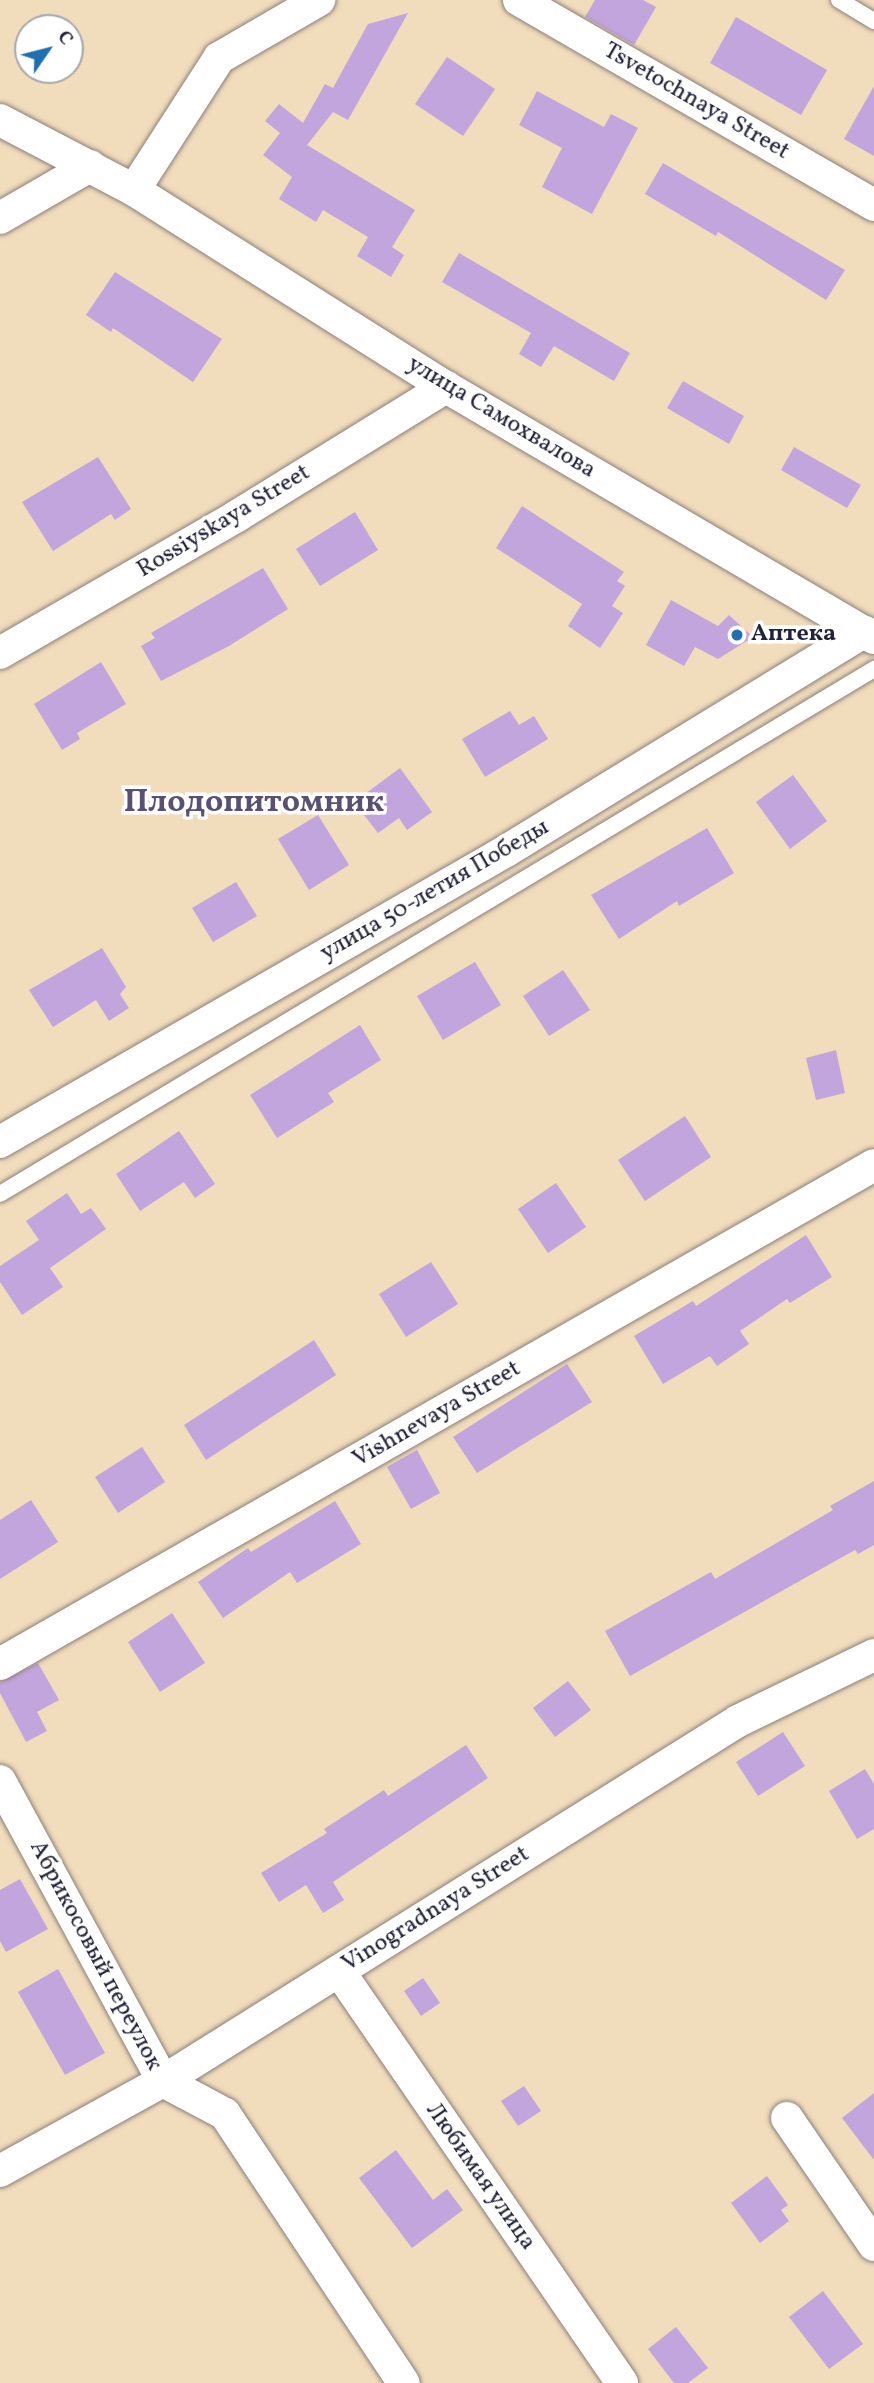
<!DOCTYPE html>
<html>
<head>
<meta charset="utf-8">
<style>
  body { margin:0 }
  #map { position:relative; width:874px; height:2383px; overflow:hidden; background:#f1dcbb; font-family:Vollkorn,serif }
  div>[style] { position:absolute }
  .building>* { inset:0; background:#c3a5de }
  .roads { filter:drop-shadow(0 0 2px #8a7f7b) drop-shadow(0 0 2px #8a7f7b) }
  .service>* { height:16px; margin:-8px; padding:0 8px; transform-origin:8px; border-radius:8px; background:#fff }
  .minor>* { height:32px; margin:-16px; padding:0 16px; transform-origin:16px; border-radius:16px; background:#fff }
  .dots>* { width:19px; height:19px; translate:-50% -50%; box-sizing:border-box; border:4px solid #fff; border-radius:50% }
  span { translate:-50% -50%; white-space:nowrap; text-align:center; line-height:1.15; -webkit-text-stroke:7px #fff; paint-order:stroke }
  .street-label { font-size:24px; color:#22223b }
  .poi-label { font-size:24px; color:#22223b; font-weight:700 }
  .left { translate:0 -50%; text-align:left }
  .district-label { font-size:32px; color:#5a5074; font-weight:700 }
  .north { position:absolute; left:14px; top:14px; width:70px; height:70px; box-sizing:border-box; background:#fff; border:2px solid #a7a7b1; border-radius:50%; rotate:55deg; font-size:19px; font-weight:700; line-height:28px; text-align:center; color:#22223b }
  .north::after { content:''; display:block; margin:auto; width:24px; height:32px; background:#1f6fb2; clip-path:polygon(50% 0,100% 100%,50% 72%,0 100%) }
</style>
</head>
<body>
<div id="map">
  <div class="building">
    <i style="clip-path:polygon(595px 0,643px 0,656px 7px,634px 45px,585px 17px)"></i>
    <i style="clip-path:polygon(408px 13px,348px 120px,333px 112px,307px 145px,415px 210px,392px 247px,404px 255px,391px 277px,357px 256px,368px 237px,323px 210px,316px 222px,279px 199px,292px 177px,263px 155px,280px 133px,265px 121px,279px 104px,303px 123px,325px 84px,333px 88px,368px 24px)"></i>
    <i style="clip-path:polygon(736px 17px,827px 70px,801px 115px,710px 63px)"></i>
    <i style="clip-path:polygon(447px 57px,495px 89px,463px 136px,415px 104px)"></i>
    <i style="clip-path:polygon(874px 86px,874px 156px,844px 139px)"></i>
    <i style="clip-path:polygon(537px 91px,604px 127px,611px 114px,638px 128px,592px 214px,542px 187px,562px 148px,519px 125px)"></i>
    <i style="clip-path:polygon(663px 163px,845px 270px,826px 300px,718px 232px,716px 236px,645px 194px)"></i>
    <i style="clip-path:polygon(459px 253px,630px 353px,614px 381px,554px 346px,541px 367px,519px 354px,531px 333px,442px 282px)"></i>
    <i style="clip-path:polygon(115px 272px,222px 339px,193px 382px,113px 328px,111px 332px,86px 315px)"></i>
    <i style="clip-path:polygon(683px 381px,744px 416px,729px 444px,667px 408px)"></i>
    <i style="clip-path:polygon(794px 447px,861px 485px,847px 508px,781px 470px)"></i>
    <i style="clip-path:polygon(98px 457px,131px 509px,115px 520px,111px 514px,53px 551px,22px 502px)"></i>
    <i style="clip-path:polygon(522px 506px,624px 572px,617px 581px,625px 586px,612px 606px,623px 613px,600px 648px,568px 626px,582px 604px,496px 548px)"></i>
    <i style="clip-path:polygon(355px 512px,378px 550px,320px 586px,296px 549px)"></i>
    <i style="clip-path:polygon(263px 568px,288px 609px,229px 646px,161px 681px,141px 646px,155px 638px,151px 633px)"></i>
    <i style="clip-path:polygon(671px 600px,718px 626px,729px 615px,753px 637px,718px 659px,695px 647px,684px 666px,646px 645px)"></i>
    <i style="clip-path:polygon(101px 662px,126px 704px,77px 733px,80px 739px,62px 750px,34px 704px)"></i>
    <i style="clip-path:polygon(510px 711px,519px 725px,534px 716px,548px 739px,485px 777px,462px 739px)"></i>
    <i style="clip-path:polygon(400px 768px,432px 812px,407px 830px,399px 818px,378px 833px,354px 802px)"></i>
    <i style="clip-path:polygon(793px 775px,827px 821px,790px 849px,756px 802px)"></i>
    <i style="clip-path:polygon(318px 815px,349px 865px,309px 890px,278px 839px)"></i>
    <i style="clip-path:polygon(707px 828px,734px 873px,679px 906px,677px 901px,619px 939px,591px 895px)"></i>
    <i style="clip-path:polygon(236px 882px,257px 916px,213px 942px,192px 908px)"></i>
    <i style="clip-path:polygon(102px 948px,126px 987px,120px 994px,129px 1008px,109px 1021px,96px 1000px,53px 1027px,29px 990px)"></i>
    <i style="clip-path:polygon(475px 962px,501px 1005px,443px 1040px,417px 996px)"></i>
    <i style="clip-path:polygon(563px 970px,590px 1010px,549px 1036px,523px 996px)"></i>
    <i style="clip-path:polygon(360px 1025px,381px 1060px,328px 1093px,334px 1102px,277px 1138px,250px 1095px)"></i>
    <i style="clip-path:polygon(836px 1050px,845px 1093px,816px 1100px,806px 1058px)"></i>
    <i style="clip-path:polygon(685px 1116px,711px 1157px,645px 1201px,618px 1160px)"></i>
    <i style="clip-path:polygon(179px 1131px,215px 1184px,195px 1198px,184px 1182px,140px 1211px,116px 1174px)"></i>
    <i style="clip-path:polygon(556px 1183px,586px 1227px,548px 1253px,518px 1209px)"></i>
    <i style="clip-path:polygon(67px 1193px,81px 1214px,91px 1208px,106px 1229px,50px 1268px,63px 1287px,22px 1315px,0 1282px,0 1266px,39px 1240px,26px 1221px)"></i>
    <i style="clip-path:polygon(806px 1235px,832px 1277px,790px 1303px,787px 1299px,740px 1331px,749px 1344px,717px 1366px,710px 1356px,663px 1384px,634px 1336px,693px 1301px,696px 1306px)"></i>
    <i style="clip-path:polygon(431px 1262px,458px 1304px,406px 1337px,379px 1294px)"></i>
    <i style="clip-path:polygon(314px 1340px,336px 1375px,206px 1460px,184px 1425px)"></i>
    <i style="clip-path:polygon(567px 1364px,592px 1402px,477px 1473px,453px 1437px)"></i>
    <i style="clip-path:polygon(142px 1447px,165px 1482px,118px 1513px,95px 1477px)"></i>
    <i style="clip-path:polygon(417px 1450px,440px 1493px,411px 1509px,387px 1467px)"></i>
    <i style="clip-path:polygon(874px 1481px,874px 1545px,858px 1554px,855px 1550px,630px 1676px,605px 1631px,711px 1572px,715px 1579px,833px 1510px,830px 1506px)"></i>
    <i style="clip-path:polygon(31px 1500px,58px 1542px,0 1579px,0 1520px)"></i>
    <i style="clip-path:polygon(335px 1501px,361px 1544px,297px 1583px,290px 1572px,223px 1618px,198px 1582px,248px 1548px,251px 1552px)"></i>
    <i style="clip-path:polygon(172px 1613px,205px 1663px,160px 1692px,128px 1642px)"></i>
    <i style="clip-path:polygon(38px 1663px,59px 1700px,37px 1712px,47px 1731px,26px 1742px,0 1693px,0 1682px)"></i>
    <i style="clip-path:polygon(568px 1681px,591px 1710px,555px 1737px,533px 1708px)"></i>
    <i style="clip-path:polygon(783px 1732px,805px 1766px,758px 1796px,736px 1762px)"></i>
    <i style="clip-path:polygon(466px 1745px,488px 1778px,333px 1882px,344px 1900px,323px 1913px,306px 1885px,279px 1902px,261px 1873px,327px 1833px,324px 1829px,384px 1790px,388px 1796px)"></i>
    <i style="clip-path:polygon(865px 1769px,874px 1784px,874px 1829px,857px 1839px,829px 1791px)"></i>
    <i style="clip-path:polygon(20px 1879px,48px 1929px,6px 1952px,0 1941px,0 1890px)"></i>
    <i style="clip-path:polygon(58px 1969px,105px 2053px,65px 2075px,18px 1992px)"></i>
    <i style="clip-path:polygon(423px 1978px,440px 2003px,421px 2016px,404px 1991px)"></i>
    <i style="clip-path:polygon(524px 2086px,541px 2111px,518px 2126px,501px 2101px)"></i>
    <i style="clip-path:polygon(874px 2093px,874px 2160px,842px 2118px)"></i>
    <i style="clip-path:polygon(396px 2150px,433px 2200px,447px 2189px,463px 2210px,412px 2248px,359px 2178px)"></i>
    <i style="clip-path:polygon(767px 2176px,788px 2205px,781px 2210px,789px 2221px,760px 2243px,731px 2203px)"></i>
    <i style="clip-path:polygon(823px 2291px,863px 2344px,829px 2369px,789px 2317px)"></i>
    <i style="clip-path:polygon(676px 2327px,708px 2368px,688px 2383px,674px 2383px,648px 2349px)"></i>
  </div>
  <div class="roads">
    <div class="service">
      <i style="left:839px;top:0;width:41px;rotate:31deg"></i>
      <i style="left:0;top:1194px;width:1020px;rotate:-30.99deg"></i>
    </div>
    <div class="minor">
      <i style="left:519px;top:0;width:410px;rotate:30deg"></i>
      <i style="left:0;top:120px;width:151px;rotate:27.6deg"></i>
      <i style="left:134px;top:190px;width:369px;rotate:32.3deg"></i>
      <i style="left:446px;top:387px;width:496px;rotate:30.4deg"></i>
      <i style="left:134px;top:190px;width:157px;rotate:-57.2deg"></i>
      <i style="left:219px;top:58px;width:116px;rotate:-30.1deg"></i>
      <i style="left:0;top:218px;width:104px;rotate:-30deg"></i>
      <i style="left:0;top:653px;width:274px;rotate:-30deg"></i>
      <i style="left:237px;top:516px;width:246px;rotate:-31.7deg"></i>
      <i style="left:0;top:1142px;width:584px;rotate:-29.9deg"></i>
      <i style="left:506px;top:851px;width:420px;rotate:-31.5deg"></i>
      <i style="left:0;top:1664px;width:1006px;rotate:-29.72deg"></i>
      <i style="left:0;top:1781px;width:341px;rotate:61.5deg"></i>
      <i style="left:163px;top:2081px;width:70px;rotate:28deg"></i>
      <i style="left:225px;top:2114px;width:323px;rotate:56.4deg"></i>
      <i style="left:339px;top:1971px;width:500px;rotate:55.5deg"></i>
      <i style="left:787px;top:2118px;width:154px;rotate:55.6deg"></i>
      <i style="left:0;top:2171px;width:186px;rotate:-28.9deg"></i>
      <i style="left:163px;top:2081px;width:678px;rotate:-32.05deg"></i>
      <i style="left:738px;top:1721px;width:151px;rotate:-25.9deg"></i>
    </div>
  </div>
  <div class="dots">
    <i style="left:737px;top:635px;background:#1f6fb2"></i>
  </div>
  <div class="street-label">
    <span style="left:696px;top:102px;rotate:30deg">Tsvetochnaya Street</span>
    <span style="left:501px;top:418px;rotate:31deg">улица Самохвалова</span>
    <span style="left:224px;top:522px;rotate:-31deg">Rossiyskaya Street</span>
    <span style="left:435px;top:891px;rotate:-30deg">улица 50-летия Победы</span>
    <span style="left:437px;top:1415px;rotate:-30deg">Vishnevaya Street</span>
    <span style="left:436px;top:1910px;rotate:-32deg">Vinogradnaya Street</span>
    <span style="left:95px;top:1956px;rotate:62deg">Абрикосовый переулок</span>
    <span style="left:480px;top:2177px;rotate:55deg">Любимая улица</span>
  </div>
  <div class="poi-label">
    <span class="left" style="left:751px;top:635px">Аптека</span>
  </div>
  <div class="district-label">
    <span style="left:254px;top:803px">Плодопитомник</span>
  </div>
  <div class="north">С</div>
</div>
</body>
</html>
